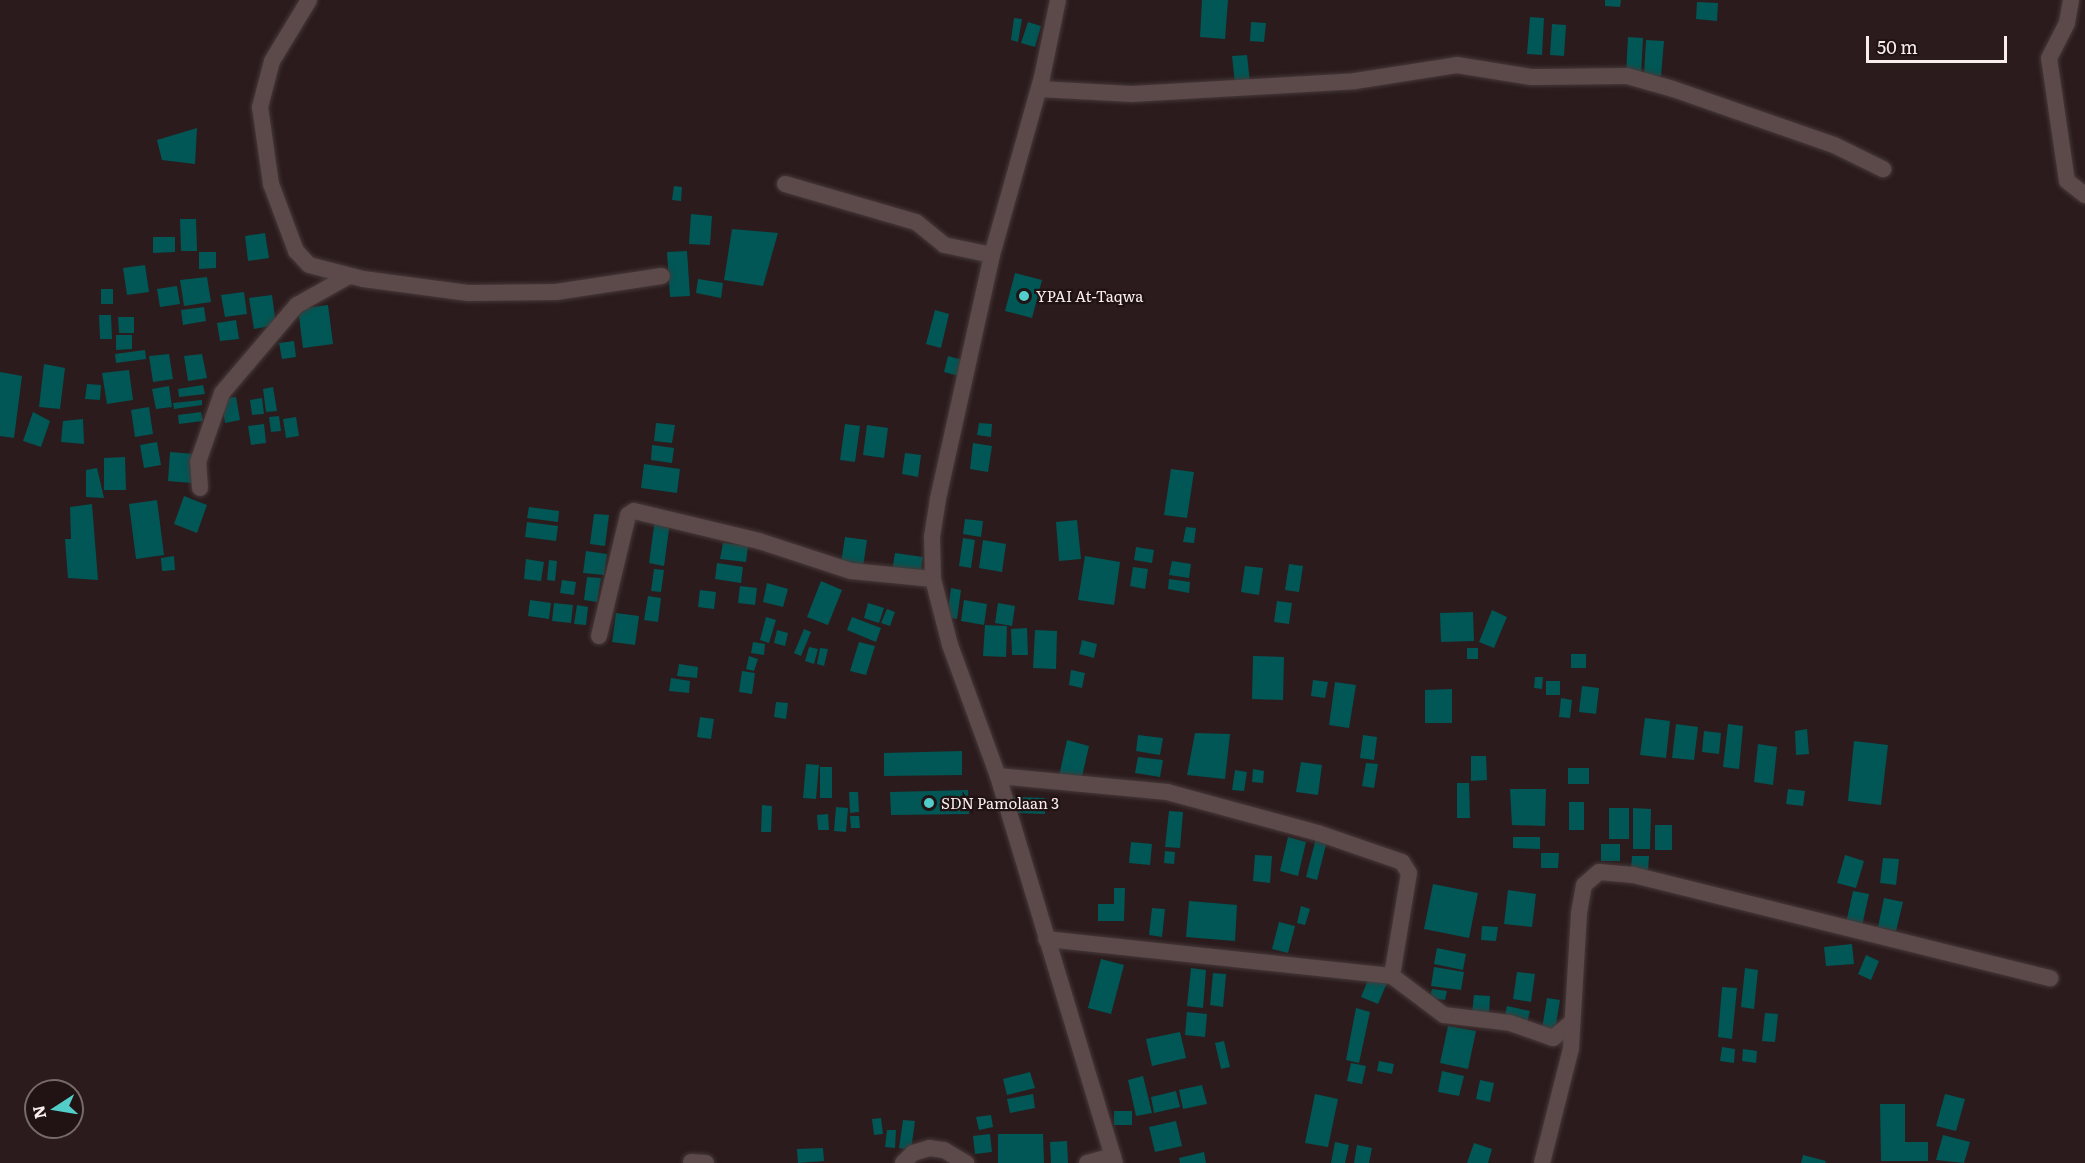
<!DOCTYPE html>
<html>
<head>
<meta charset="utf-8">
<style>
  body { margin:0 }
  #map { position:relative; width:2085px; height:1163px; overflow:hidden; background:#2b1b1c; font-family:Literata,serif }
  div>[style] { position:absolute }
  .building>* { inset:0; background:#005755 }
  .roads { filter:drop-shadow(0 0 2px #46393a) drop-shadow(0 0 2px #46393a) }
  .minor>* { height:16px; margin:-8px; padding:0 8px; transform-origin:8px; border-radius:8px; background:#5c494a }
  .tertiary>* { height:16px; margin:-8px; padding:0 8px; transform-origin:8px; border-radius:8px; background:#5c494a }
  .dots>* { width:16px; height:16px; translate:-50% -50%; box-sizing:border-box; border:3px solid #211213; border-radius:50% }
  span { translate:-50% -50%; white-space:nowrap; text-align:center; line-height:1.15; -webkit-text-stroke:4.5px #211213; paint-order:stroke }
  .poi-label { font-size:15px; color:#f9eeee }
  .left { translate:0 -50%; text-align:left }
  .north { position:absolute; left:24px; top:1079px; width:60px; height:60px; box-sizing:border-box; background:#211213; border:2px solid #776a6b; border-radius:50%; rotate:258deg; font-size:16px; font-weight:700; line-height:24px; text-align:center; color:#f9eeee }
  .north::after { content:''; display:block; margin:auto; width:21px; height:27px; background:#53cdca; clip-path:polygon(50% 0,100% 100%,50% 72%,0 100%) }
  .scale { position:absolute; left:1866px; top:36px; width:141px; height:27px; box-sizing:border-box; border:3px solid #f9eeee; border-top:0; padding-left:8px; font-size:18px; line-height:21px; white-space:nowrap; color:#f9eeee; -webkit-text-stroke:4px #211213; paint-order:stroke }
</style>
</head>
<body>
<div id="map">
  <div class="building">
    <i style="clip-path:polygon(1202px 0,1228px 0,1225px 39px,1200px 37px)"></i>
    <i style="clip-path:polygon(1605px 0,1621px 0,1620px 7px,1605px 6px)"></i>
    <i style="clip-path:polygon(1697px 2px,1718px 3px,1717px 21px,1696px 19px)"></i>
    <i style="clip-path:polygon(1530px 17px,1544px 18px,1542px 55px,1527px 54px)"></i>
    <i style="clip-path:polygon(1014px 18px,1022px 19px,1018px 42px,1011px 40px)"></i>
    <i style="clip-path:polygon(1028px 22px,1041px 26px,1035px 47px,1021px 43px)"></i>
    <i style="clip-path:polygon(1251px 22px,1266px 23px,1264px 42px,1250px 41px)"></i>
    <i style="clip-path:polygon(1552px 24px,1566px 25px,1564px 56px,1550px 55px)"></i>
    <i style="clip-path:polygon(1628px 37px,1643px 38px,1641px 75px,1626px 74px)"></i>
    <i style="clip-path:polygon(1646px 40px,1664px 41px,1661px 76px,1644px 75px)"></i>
    <i style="clip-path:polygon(1247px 55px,1250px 83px,1235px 84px,1232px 56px)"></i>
    <i style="clip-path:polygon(197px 128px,195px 164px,162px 160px,157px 140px)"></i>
    <i style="clip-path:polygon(674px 186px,682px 187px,681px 201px,672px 200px)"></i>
    <i style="clip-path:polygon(691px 214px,712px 216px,710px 245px,689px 244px)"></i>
    <i style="clip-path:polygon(180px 219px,196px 219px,197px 251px,181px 251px)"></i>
    <i style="clip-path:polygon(732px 229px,778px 233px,763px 286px,724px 280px)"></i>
    <i style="clip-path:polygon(265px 233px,269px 258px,248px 261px,245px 236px)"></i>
    <i style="clip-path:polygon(153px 237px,175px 237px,175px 252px,153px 253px)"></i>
    <i style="clip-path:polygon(687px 251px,690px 296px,670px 297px,667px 252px)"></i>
    <i style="clip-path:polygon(199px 252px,216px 252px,216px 268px,199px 269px)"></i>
    <i style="clip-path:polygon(145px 265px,149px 292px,127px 295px,123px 268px)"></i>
    <i style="clip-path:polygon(1015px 273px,1042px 280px,1032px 318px,1005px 311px)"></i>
    <i style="clip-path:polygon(207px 277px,211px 302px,184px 306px,180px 280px)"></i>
    <i style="clip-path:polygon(698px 279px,723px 283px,721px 298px,696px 293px)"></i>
    <i style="clip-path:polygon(177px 286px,180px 304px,160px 307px,157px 289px)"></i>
    <i style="clip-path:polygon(101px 289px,113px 289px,113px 304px,101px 304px)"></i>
    <i style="clip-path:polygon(244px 292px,247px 314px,225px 317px,221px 295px)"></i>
    <i style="clip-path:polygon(272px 295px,276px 325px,254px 329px,249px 298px)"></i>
    <i style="clip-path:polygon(328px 305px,333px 344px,303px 348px,298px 309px)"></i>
    <i style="clip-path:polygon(204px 307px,206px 321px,183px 325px,181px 310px)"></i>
    <i style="clip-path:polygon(935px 310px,949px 314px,941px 348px,926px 344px)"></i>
    <i style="clip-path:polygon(99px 315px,111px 315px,112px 339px,100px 339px)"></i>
    <i style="clip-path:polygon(118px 317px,134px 317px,134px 333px,119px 333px)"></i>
    <i style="clip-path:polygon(236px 320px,239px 339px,220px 341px,217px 323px)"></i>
    <i style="clip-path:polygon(116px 335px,132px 335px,132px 349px,116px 350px)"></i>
    <i style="clip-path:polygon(294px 341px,296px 357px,282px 359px,279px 343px)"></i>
    <i style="clip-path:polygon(145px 350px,146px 359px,116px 363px,115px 354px)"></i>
    <i style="clip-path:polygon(169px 354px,173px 379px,153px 382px,149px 356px)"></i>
    <i style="clip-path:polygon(202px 354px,207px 378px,188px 381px,184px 356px)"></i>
    <i style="clip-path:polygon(948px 356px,963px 360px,959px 376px,944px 372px)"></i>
    <i style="clip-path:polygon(44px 364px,65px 368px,60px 409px,39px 407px)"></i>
    <i style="clip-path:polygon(129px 370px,133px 400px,107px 404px,102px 373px)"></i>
    <i style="clip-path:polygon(0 372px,22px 376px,14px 438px,0 436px)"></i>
    <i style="clip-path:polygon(87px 384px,101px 385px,100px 400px,85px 399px)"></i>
    <i style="clip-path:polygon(203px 385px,205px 394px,179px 397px,178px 389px)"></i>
    <i style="clip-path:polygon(169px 386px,172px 407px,156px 409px,152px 389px)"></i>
    <i style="clip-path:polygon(273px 387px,277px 411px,266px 412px,263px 389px)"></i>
    <i style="clip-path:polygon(236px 397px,240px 420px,225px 423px,221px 399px)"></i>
    <i style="clip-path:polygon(262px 398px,264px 414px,252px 415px,250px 400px)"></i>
    <i style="clip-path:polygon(202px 400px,202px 405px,174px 409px,173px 403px)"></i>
    <i style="clip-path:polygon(149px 407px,153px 434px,135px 437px,131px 410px)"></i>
    <i style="clip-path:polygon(33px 412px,50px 421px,41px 447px,23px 441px)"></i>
    <i style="clip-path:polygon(201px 412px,203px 421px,179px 424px,178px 415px)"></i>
    <i style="clip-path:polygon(279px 416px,281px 431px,271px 432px,269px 417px)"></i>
    <i style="clip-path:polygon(296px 417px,299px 436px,286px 438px,283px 419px)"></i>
    <i style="clip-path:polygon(83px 419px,84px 444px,61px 442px,63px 421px)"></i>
    <i style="clip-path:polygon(656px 423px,675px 425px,672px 443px,654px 441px)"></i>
    <i style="clip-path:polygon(979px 423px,992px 424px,991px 437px,977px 435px)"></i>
    <i style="clip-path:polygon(264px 424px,266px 443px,251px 445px,248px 426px)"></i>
    <i style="clip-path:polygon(845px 424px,860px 426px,855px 462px,840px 460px)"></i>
    <i style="clip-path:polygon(867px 425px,888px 428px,884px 458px,863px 455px)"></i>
    <i style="clip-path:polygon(157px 442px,161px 465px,144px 468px,140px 445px)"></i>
    <i style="clip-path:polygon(973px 443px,992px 446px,988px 472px,970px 469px)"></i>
    <i style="clip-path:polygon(652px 445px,674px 448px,672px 463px,651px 460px)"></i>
    <i style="clip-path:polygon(170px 452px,194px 454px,192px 483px,168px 481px)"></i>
    <i style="clip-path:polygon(905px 453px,921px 455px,918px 477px,902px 474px)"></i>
    <i style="clip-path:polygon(125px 457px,126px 490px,104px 490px,104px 458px)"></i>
    <i style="clip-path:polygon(644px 464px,680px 469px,677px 493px,641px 488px)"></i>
    <i style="clip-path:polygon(97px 468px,104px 498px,86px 497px,86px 470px)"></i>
    <i style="clip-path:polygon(1171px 469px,1194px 472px,1187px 518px,1164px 515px)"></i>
    <i style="clip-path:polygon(184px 496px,207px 505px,197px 533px,174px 524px)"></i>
    <i style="clip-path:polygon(157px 500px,164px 555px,136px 559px,129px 504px)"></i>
    <i style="clip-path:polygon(92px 504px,98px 580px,68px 578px,65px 539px,71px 539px,70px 507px)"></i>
    <i style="clip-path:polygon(529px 507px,559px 511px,558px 522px,527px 518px)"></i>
    <i style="clip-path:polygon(594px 514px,609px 515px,605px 546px,590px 544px)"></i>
    <i style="clip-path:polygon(655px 519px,670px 522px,664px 566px,649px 563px)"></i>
    <i style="clip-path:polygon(965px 519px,983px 521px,981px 537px,963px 534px)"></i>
    <i style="clip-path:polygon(1077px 520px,1081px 559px,1059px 561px,1056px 522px)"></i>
    <i style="clip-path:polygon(527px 522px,558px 526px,556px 541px,525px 537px)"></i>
    <i style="clip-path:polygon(1186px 527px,1196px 528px,1194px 543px,1183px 542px)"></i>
    <i style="clip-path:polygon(845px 537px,867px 540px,863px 567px,841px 563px)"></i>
    <i style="clip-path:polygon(963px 538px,975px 540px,971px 568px,959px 566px)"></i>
    <i style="clip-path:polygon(983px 540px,1006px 544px,1002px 572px,979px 568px)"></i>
    <i style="clip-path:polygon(723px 543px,748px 546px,746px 562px,720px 559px)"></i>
    <i style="clip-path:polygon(1136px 547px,1154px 550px,1152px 563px,1134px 560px)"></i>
    <i style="clip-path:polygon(586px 551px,607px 554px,604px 575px,583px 573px)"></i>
    <i style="clip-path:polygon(895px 553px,923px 557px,920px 575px,892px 571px)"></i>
    <i style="clip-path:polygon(174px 556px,175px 570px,162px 571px,161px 558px)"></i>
    <i style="clip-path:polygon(1085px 556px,1120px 562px,1114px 605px,1078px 600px)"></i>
    <i style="clip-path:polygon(526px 559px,544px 562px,541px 581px,524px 579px)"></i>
    <i style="clip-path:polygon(549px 560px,557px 561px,555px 581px,547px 580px)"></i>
    <i style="clip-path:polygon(1172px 561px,1191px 564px,1189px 578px,1169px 575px)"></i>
    <i style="clip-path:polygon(717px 563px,743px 567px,741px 583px,715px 579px)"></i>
    <i style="clip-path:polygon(1289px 564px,1303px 566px,1299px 592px,1285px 590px)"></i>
    <i style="clip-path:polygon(1245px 566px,1263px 568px,1259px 595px,1241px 592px)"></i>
    <i style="clip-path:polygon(1133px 567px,1148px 569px,1145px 589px,1130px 586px)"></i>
    <i style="clip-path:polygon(654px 569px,664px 570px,661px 592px,651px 591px)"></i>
    <i style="clip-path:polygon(587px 577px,601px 578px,597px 602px,584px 600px)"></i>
    <i style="clip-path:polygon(1169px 579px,1190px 582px,1189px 593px,1168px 589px)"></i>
    <i style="clip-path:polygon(562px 580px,576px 582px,574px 595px,560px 593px)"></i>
    <i style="clip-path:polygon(821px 581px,842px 590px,828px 625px,807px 617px)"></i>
    <i style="clip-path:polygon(767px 583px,788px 589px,783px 607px,763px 602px)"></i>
    <i style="clip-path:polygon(740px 586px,757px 588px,755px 605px,738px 603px)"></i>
    <i style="clip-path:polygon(951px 588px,961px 590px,957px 619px,947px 617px)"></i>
    <i style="clip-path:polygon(700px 590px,716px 592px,714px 609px,698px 607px)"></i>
    <i style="clip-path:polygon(648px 596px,661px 598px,658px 622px,644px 620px)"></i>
    <i style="clip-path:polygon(530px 600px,551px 603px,549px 619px,528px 616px)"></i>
    <i style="clip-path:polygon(964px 600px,987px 604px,984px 625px,961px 621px)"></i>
    <i style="clip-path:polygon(1277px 601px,1292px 603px,1289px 624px,1274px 622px)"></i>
    <i style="clip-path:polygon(554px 603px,573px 605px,571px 623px,552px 621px)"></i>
    <i style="clip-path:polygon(868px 603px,884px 608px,879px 623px,864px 618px)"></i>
    <i style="clip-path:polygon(998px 603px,1015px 606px,1012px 626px,995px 623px)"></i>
    <i style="clip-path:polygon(577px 605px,588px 607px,586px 625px,574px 624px)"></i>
    <i style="clip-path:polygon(887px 609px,895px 612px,890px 626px,881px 623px)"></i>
    <i style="clip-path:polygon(1492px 610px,1507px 617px,1494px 648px,1479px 642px)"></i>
    <i style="clip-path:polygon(1473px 612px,1474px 641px,1441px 642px,1440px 613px)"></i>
    <i style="clip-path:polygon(616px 613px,639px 616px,635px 645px,612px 642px)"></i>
    <i style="clip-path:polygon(766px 617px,776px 620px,769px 643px,760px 640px)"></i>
    <i style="clip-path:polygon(852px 617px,881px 628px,876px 642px,847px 630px)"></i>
    <i style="clip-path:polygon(985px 625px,1007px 626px,1006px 657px,983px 656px)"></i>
    <i style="clip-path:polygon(1027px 628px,1028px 655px,1012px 655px,1011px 629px)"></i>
    <i style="clip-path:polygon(804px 629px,811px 632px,801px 656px,794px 653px)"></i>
    <i style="clip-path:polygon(777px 630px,788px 633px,785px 646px,774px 643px)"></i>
    <i style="clip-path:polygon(1035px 630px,1057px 631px,1056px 669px,1033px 668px)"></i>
    <i style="clip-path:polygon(1082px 640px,1097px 644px,1094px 658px,1079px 654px)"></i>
    <i style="clip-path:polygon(753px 642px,765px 644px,764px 655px,751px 653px)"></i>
    <i style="clip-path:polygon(859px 642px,875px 646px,866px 675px,850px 671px)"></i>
    <i style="clip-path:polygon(809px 647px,818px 649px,814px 664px,805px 661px)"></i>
    <i style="clip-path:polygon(820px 648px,828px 649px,824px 666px,817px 664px)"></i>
    <i style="clip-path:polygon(1467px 648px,1478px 648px,1478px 659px,1467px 659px)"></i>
    <i style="clip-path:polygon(1571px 654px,1586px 654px,1586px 668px,1571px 668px)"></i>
    <i style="clip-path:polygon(749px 656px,758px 659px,754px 671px,746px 669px)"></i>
    <i style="clip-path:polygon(1253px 656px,1284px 657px,1283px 700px,1252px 699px)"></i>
    <i style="clip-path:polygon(679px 664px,698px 667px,697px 678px,677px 676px)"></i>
    <i style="clip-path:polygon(1071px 670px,1085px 673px,1082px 688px,1069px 685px)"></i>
    <i style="clip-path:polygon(742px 671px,755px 673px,752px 694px,739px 692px)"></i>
    <i style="clip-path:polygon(1535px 677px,1543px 677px,1542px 689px,1534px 688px)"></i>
    <i style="clip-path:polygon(671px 678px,690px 681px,689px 693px,669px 691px)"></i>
    <i style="clip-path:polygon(1313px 680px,1328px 682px,1325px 698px,1311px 696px)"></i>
    <i style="clip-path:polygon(1546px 681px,1560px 681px,1560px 695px,1546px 695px)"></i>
    <i style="clip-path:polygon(1335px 682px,1356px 685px,1349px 728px,1329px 725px)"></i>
    <i style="clip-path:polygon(1582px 686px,1599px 688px,1596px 714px,1579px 712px)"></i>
    <i style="clip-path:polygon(1452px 689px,1452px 723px,1425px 723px,1425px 690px)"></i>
    <i style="clip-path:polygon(1561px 698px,1572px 700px,1570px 718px,1559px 717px)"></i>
    <i style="clip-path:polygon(776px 702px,788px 703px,786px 719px,774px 717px)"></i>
    <i style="clip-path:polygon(700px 717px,714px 719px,711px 739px,697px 737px)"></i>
    <i style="clip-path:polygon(1645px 718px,1670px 721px,1666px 758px,1640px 755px)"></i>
    <i style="clip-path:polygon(1676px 724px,1698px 727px,1694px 760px,1672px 758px)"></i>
    <i style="clip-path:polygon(1728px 724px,1743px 726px,1739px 769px,1723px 767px)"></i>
    <i style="clip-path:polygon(1807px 729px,1809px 754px,1796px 755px,1795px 731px)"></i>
    <i style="clip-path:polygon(1704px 731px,1721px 733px,1719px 754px,1702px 752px)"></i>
    <i style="clip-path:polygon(1195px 733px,1230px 734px,1225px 779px,1187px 775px)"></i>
    <i style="clip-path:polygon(1138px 735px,1163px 738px,1160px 755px,1136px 751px)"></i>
    <i style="clip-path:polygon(1363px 735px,1377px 737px,1374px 760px,1360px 758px)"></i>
    <i style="clip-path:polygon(1067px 740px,1089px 746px,1081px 781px,1059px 776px)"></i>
    <i style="clip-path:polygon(1854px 741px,1888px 745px,1881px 805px,1848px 801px)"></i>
    <i style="clip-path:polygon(1758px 744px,1777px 747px,1773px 785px,1754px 782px)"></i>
    <i style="clip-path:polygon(962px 751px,962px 775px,884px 776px,884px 753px)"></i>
    <i style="clip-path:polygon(1471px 756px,1486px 756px,1487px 780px,1471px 781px)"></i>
    <i style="clip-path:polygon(1138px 757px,1163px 760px,1160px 777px,1135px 773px)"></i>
    <i style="clip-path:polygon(1301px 762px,1322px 765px,1318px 795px,1296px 792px)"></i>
    <i style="clip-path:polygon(1366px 763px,1378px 764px,1374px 788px,1362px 786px)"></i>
    <i style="clip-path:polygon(806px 764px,819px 765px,816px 799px,803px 798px)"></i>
    <i style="clip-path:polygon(820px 767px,832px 767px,832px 798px,820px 798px)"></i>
    <i style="clip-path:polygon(1568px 768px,1589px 768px,1589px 784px,1568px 784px)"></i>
    <i style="clip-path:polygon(1253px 769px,1264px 771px,1263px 783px,1252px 782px)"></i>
    <i style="clip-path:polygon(1235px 770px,1247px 772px,1244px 791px,1232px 790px)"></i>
    <i style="clip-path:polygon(1457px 783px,1469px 783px,1470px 818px,1457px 818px)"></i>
    <i style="clip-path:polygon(1510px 789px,1546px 789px,1545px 826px,1512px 825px)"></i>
    <i style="clip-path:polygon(1788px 789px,1805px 791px,1803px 806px,1786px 804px)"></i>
    <i style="clip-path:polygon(968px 790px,969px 814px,891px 815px,890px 792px)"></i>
    <i style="clip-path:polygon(849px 792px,858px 792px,859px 812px,850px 813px)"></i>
    <i style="clip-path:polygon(1014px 797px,1045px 798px,1045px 814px,1014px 813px)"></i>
    <i style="clip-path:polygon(1569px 802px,1584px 802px,1584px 830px,1569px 830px)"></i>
    <i style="clip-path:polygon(762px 805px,772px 806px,771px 832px,761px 832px)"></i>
    <i style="clip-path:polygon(836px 807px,848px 808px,846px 832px,834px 831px)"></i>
    <i style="clip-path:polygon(1609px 808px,1629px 808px,1629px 839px,1609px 839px)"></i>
    <i style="clip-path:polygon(1633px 808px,1651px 809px,1650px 849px,1633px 849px)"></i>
    <i style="clip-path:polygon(1169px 811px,1183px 812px,1180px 848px,1165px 847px)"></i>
    <i style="clip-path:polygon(828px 814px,829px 830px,818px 830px,817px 815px)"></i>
    <i style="clip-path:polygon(850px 816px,859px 816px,860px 828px,851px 828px)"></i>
    <i style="clip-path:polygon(1655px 825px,1672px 825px,1672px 850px,1655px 850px)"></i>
    <i style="clip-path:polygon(1288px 837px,1306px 842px,1298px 876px,1280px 871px)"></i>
    <i style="clip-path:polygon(1513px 837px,1540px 837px,1540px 849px,1513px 848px)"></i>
    <i style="clip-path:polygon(1316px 838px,1327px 841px,1317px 880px,1306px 877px)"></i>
    <i style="clip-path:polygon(1131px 842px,1152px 844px,1150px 865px,1129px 863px)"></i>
    <i style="clip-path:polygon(1601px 844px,1620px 844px,1620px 861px,1601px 861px)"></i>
    <i style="clip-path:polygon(1165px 851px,1175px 852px,1174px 864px,1164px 863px)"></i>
    <i style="clip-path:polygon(1541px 853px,1559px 853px,1558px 868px,1541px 868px)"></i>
    <i style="clip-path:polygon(1255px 855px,1272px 856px,1270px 883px,1253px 881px)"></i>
    <i style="clip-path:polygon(1845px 855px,1864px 861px,1856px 888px,1837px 883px)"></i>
    <i style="clip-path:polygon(1632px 856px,1649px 856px,1648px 870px,1631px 869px)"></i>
    <i style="clip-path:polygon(1883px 858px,1899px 859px,1896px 885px,1880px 883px)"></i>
    <i style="clip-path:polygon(1433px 884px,1478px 893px,1469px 938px,1424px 929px)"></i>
    <i style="clip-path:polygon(1114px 888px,1125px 888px,1124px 921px,1098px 921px,1098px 904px,1114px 904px)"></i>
    <i style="clip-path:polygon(1508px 890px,1536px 894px,1532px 927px,1504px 924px)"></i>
    <i style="clip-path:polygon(1853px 891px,1869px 894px,1862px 926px,1846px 923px)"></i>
    <i style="clip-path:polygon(1884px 898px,1903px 902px,1896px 931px,1878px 927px)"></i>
    <i style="clip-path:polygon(1189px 901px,1237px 905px,1235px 941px,1186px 937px)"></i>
    <i style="clip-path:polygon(1301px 906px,1310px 909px,1305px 925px,1297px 923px)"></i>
    <i style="clip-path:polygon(1152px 908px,1165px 909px,1162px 937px,1149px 935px)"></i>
    <i style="clip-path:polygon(1279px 922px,1295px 926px,1288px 953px,1272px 949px)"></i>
    <i style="clip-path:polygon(1482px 926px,1498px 927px,1496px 941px,1481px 940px)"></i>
    <i style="clip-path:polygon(1852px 944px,1854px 964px,1826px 966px,1824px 947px)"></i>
    <i style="clip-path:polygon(1437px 948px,1466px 954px,1463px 970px,1434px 964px)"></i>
    <i style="clip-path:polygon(1866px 955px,1879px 961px,1871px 980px,1858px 974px)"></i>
    <i style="clip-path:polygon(1101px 959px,1124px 965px,1111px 1014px,1088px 1008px)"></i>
    <i style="clip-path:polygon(1434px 967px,1464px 972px,1461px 990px,1431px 986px)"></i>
    <i style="clip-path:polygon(1191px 968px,1206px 970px,1203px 1008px,1187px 1006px)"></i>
    <i style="clip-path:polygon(1745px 968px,1758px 970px,1754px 1009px,1741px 1007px)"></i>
    <i style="clip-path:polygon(1517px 972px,1535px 974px,1531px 1002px,1513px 999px)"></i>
    <i style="clip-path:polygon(1213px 973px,1226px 974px,1223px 1007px,1210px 1005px)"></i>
    <i style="clip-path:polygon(1370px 975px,1387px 983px,1378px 1004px,1361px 997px)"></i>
    <i style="clip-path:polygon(1722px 987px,1737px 988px,1732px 1039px,1718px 1037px)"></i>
    <i style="clip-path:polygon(1432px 989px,1447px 991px,1445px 1000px,1430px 998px)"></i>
    <i style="clip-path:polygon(1474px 995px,1490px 996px,1489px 1015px,1472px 1013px)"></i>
    <i style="clip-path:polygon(1547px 998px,1560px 1000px,1555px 1031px,1542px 1029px)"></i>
    <i style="clip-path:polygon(1507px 1006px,1530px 1011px,1527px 1023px,1504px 1019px)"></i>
    <i style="clip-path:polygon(1356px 1008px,1370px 1012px,1359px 1063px,1346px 1060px)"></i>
    <i style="clip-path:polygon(1187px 1012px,1207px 1014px,1205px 1037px,1185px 1035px)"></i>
    <i style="clip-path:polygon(1765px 1013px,1778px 1014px,1775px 1042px,1762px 1041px)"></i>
    <i style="clip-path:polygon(1448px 1026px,1476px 1031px,1468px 1069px,1440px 1063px)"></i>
    <i style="clip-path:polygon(1180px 1032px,1186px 1058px,1152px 1066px,1146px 1039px)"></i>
    <i style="clip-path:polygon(1224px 1041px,1230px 1067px,1221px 1069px,1215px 1043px)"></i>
    <i style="clip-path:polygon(1722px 1047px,1735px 1049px,1734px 1063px,1720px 1061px)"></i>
    <i style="clip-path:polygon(1743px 1049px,1757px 1051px,1756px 1063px,1742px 1061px)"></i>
    <i style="clip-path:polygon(1379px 1061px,1394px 1064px,1392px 1074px,1377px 1071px)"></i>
    <i style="clip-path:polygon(1351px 1063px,1366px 1066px,1362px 1084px,1347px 1081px)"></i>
    <i style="clip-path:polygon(1442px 1071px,1464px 1076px,1459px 1096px,1438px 1092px)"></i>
    <i style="clip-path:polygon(1030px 1072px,1035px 1088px,1007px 1095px,1003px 1079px)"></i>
    <i style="clip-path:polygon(1143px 1076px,1152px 1113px,1136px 1116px,1128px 1080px)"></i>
    <i style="clip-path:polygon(1480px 1080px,1494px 1083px,1490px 1102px,1476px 1099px)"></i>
    <i style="clip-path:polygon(1202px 1085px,1207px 1104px,1183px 1109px,1179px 1090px)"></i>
    <i style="clip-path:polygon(1176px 1091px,1180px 1107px,1154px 1113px,1151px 1097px)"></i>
    <i style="clip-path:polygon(1033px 1094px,1035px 1108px,1010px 1113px,1007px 1099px)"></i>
    <i style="clip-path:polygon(1315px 1094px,1338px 1099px,1328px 1147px,1305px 1143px)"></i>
    <i style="clip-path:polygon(1945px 1094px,1965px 1099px,1956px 1131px,1936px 1126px)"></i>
    <i style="clip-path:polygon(1880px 1104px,1905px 1104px,1905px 1142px,1928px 1142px,1928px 1161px,1881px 1161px)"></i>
    <i style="clip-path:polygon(1114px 1111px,1132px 1111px,1132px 1125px,1114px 1125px)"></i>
    <i style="clip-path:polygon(991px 1115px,993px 1127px,979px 1130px,976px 1117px)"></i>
    <i style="clip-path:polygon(881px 1118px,883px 1134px,874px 1135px,872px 1119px)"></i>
    <i style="clip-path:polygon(903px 1120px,915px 1121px,911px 1150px,899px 1148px)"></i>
    <i style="clip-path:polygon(1176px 1121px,1182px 1146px,1155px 1152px,1149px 1127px)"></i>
    <i style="clip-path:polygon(887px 1130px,896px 1130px,895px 1148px,885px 1147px)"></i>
    <i style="clip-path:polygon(990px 1134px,992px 1152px,975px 1154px,973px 1136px)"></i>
    <i style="clip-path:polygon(998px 1134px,1043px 1134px,1044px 1163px,998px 1163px)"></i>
    <i style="clip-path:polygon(1943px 1135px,1970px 1142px,1964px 1163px,1936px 1160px)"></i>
    <i style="clip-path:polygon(1067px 1141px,1068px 1163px,1051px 1163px,1050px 1142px)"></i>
    <i style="clip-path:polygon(1335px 1142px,1349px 1145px,1345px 1163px,1331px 1163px)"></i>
    <i style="clip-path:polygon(1474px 1143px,1492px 1149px,1488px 1163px,1467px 1163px)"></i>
    <i style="clip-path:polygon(1357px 1145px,1372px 1148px,1369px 1163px,1354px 1163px)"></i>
    <i style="clip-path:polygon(823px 1148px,824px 1161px,798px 1163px,797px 1149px)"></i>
    <i style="clip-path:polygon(1204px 1152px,1206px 1163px,1180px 1163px,1179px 1158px)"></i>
    <i style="clip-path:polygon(1803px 1155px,1826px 1161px,1825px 1163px,1801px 1163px)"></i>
  </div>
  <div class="roads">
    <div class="minor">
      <i style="left:309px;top:0;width:71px;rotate:121.2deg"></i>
      <i style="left:272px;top:61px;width:48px;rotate:104.6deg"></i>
      <i style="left:260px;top:107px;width:78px;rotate:81.9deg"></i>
      <i style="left:271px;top:184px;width:72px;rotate:69.5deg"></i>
      <i style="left:296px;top:251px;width:19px;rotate:47deg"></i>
      <i style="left:309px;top:265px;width:56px;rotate:14.5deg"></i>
      <i style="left:363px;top:279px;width:106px;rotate:7.6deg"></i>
      <i style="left:468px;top:293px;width:88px;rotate:-0.7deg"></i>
      <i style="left:556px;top:292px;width:107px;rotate:-8.6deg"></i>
      <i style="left:2071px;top:0;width:23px;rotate:100deg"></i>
      <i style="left:2067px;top:23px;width:39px;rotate:117deg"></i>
      <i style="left:2049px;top:58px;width:124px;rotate:81.7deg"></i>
      <i style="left:2067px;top:181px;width:23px;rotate:38deg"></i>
      <i style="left:1039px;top:89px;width:93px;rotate:3.1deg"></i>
      <i style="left:1132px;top:94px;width:223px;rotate:-3.3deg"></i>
      <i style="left:1355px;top:81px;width:103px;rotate:-8.9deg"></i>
      <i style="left:1457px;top:65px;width:75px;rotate:9.2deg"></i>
      <i style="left:1531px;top:77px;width:96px;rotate:-0.6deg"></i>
      <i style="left:1627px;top:76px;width:48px;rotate:15.8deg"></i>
      <i style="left:1673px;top:89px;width:170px;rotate:19.2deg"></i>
      <i style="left:1834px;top:145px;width:55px;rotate:26.1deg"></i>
      <i style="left:785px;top:184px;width:136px;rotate:16.2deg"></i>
      <i style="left:916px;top:222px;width:36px;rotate:39deg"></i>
      <i style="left:944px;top:245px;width:49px;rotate:11.8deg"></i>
      <i style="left:200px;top:488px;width:26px;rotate:-94deg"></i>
      <i style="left:198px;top:462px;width:73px;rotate:-70.8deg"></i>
      <i style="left:222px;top:393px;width:116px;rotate:-49.6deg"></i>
      <i style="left:297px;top:305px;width:57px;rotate:-29.2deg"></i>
      <i style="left:599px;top:636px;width:124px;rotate:-76.5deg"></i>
      <i style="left:628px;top:515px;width:7px;rotate:-34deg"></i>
      <i style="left:634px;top:511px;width:129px;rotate:13.5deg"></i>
      <i style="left:759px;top:541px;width:97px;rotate:18.1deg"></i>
      <i style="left:851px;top:571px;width:82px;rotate:5.6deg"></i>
      <i style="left:998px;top:776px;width:170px;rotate:5.4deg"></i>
      <i style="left:1167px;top:792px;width:156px;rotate:15.2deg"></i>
      <i style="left:1318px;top:833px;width:89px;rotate:19deg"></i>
      <i style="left:1402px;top:862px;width:13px;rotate:58deg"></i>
      <i style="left:1409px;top:873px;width:104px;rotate:99.4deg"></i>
      <i style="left:1046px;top:939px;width:348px;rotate:6.1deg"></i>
      <i style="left:1392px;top:976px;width:65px;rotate:36.9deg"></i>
      <i style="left:1444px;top:1015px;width:66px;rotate:6.9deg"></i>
      <i style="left:1510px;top:1023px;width:46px;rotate:19.2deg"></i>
      <i style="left:1553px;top:1038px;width:25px;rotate:-40deg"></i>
      <i style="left:691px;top:1162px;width:15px;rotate:4deg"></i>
      <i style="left:903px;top:1163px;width:14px;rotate:-45deg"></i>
      <i style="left:913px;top:1153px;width:17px;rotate:-17deg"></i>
      <i style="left:929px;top:1148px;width:15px;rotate:8deg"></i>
      <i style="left:944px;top:1150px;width:26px;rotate:31deg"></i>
      <i style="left:1087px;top:1163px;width:27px;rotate:-15deg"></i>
      <i style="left:1542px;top:1163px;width:119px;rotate:-75.8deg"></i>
      <i style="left:1571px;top:1048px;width:135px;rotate:-86.6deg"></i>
      <i style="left:1579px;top:913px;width:28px;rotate:-80deg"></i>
      <i style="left:1584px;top:885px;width:20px;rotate:-41deg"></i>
      <i style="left:1599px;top:872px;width:34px;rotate:5deg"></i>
      <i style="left:1633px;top:875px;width:430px;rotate:13.9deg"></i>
    </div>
    <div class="tertiary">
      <i style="left:1058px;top:0;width:79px;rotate:101.7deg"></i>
      <i style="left:1042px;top:77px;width:185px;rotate:105.7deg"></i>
      <i style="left:992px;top:255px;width:250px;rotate:102.5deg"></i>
      <i style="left:938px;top:499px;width:38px;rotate:99deg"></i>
      <i style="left:932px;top:537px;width:42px;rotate:88.6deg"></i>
      <i style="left:933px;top:579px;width:68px;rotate:75.6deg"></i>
      <i style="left:950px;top:645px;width:140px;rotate:69.9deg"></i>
      <i style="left:998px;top:776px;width:404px;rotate:73.2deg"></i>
    </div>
  </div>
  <div class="dots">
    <i style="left:1024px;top:296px;background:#53cdca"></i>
    <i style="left:929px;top:803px;background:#53cdca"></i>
  </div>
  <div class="poi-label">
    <span class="left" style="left:1036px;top:296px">YPAI At-Taqwa</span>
    <span class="left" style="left:941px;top:803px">SDN Pamolaan 3</span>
  </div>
  <div class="north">N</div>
  <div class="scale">50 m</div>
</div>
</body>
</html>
